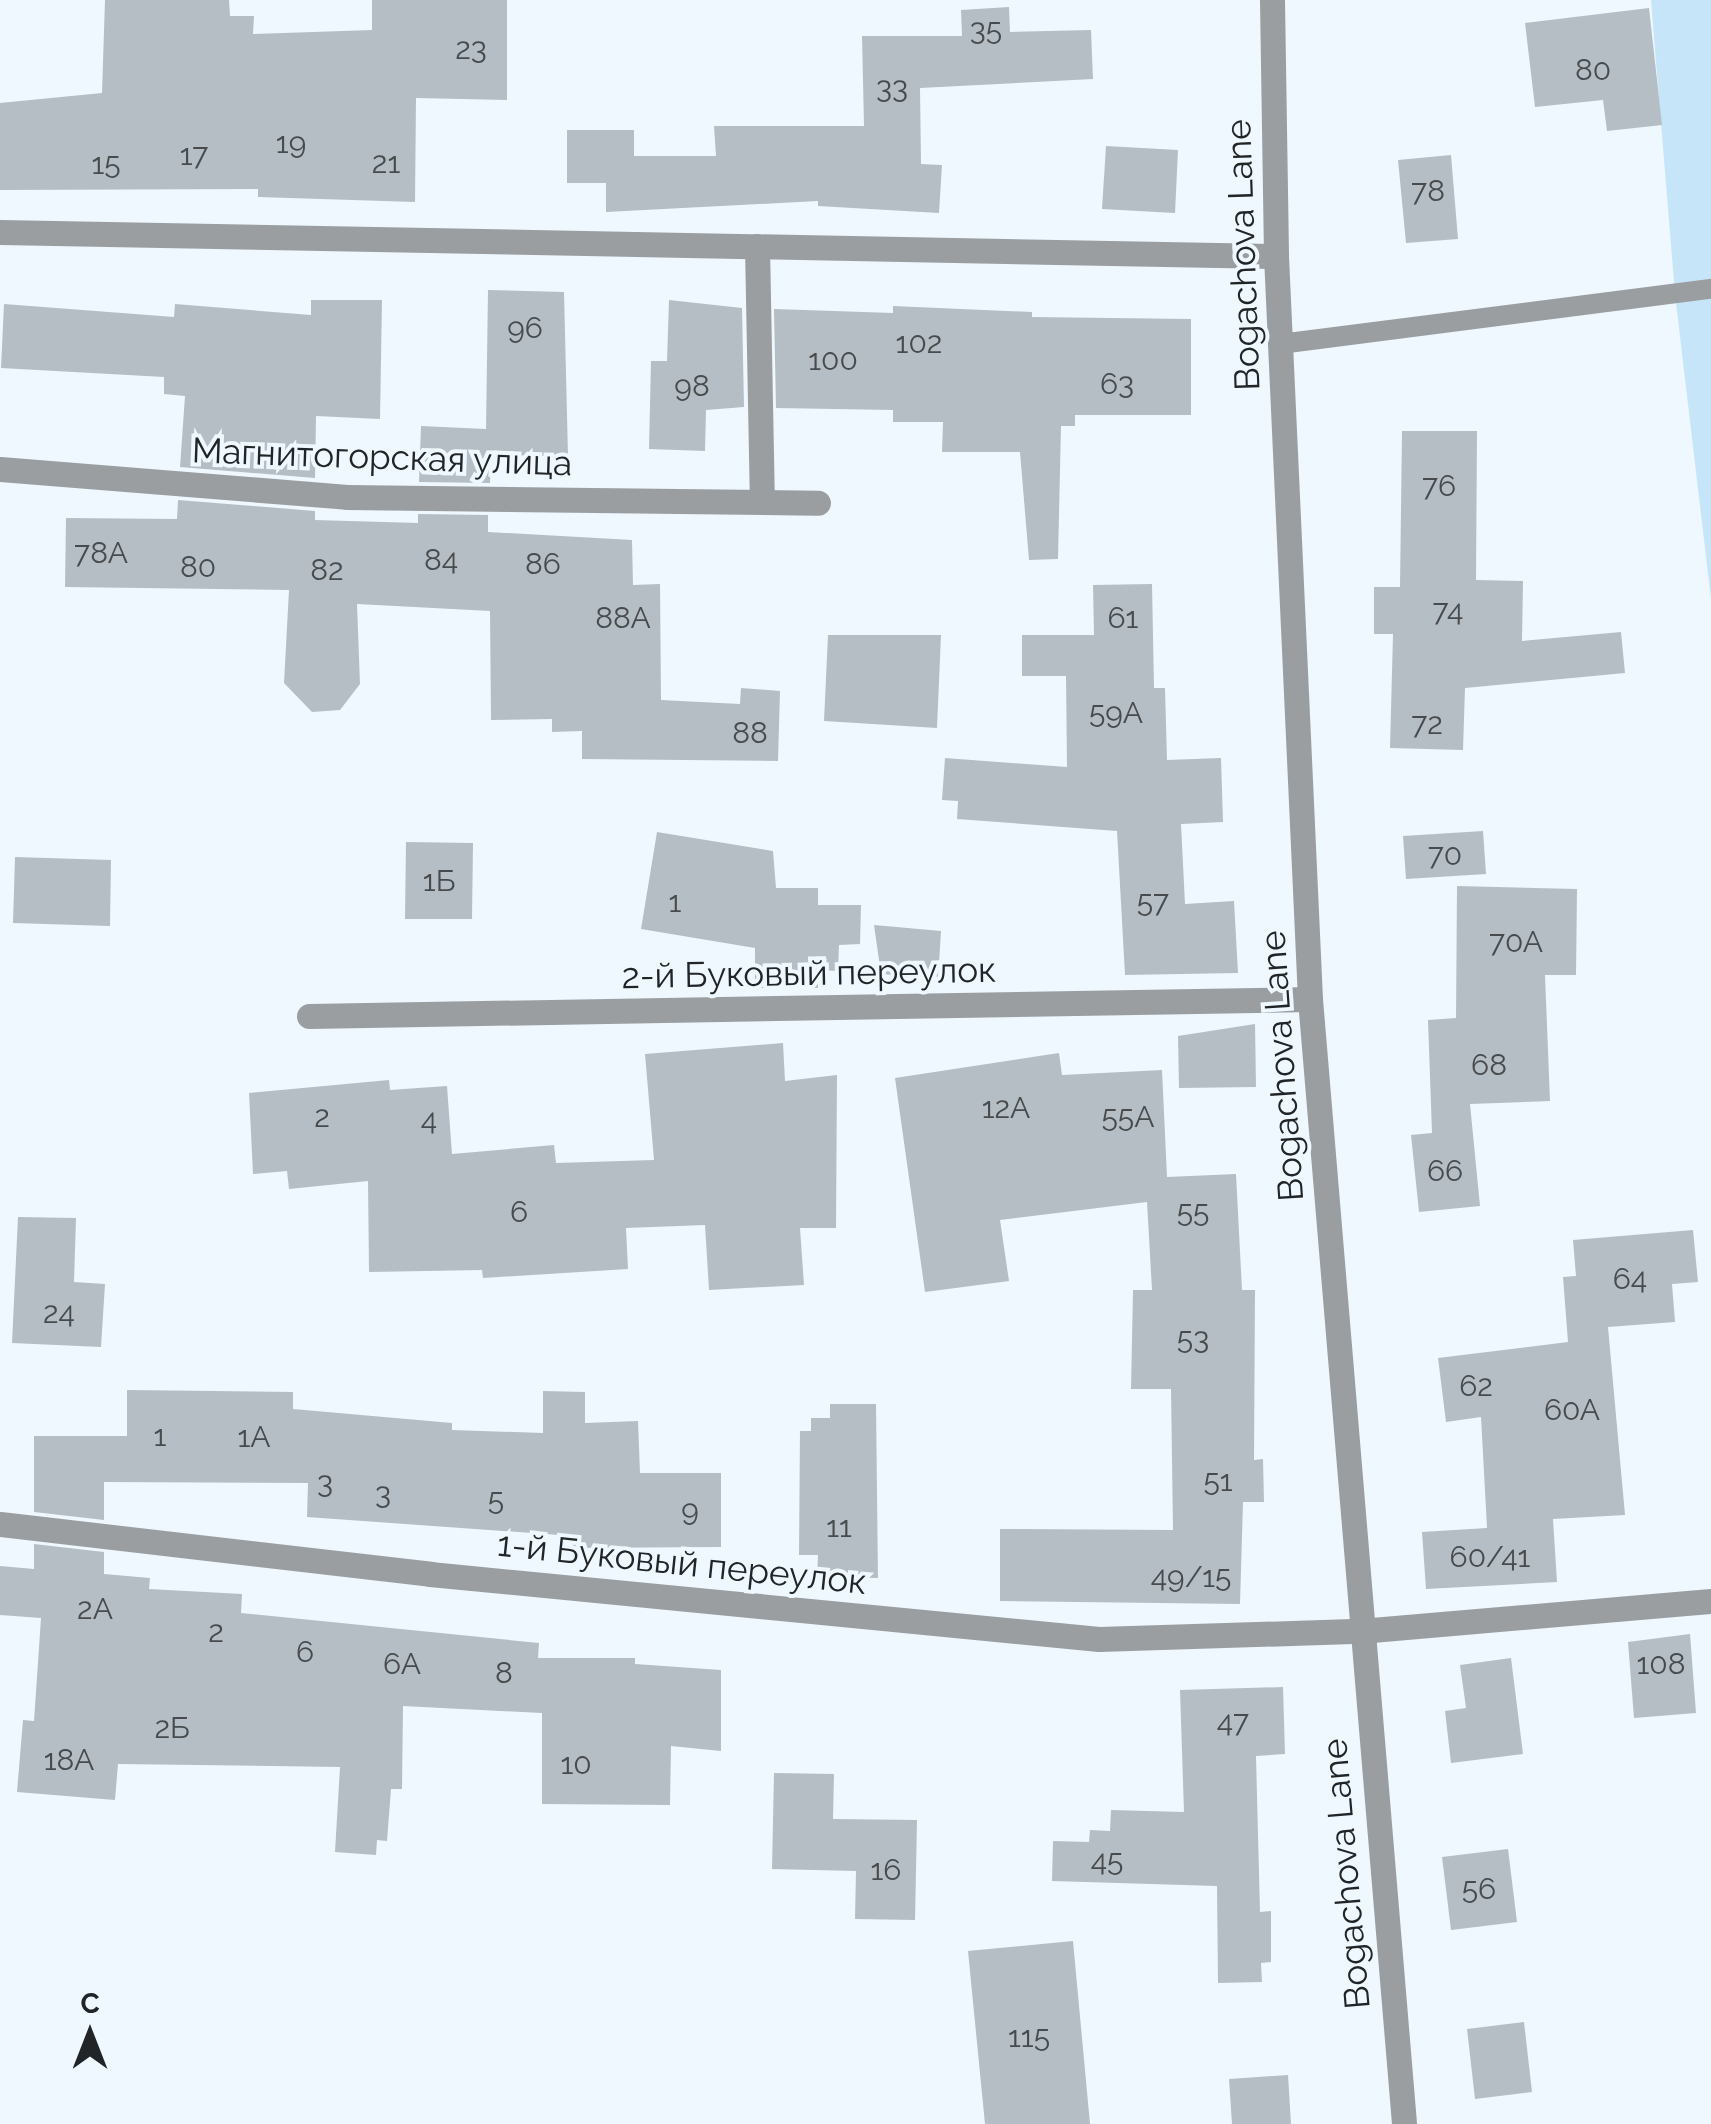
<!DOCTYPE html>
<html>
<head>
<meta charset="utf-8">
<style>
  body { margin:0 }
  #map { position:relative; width:1711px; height:2124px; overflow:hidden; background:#eef8fe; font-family:Raleway,sans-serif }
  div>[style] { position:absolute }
  .green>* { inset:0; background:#c7e5f8 }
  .building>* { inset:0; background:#b5bec4 }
  .service>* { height:20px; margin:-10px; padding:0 10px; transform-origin:10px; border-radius:10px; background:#9a9ea1 }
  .minor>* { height:25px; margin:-12.5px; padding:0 12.5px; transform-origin:12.5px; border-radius:12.5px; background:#9a9ea1 }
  span { translate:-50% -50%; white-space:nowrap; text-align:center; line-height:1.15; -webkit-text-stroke:8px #eef8fe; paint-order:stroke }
  .number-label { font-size:30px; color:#474b4e }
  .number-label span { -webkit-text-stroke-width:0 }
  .street-label { font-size:35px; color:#222527 }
  .north { position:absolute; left:40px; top:1984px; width:100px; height:100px; -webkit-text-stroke:8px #eef8fe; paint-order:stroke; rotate:0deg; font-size:28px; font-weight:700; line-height:40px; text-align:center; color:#222527 }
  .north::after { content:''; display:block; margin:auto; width:35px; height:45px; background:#222527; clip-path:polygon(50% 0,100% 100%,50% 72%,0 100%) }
</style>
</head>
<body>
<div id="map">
  <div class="green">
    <i style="clip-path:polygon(1651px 0,1711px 0,1711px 599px,1675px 294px)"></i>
  </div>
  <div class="building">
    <i style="clip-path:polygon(105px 0,229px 0,230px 16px,254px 16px,253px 34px,372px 30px,372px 0,507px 0,507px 100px,416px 98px,415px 202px,258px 197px,258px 189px,0 190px,0 103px,102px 93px)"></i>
    <i style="clip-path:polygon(1009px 7px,1010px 32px,1091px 30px,1093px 79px,920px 88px,921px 164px,942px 165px,939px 213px,818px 206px,818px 201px,606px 212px,606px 183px,567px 183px,567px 130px,634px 130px,634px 156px,716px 156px,714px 126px,864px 126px,862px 36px,962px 36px,961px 10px)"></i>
    <i style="clip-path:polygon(1649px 8px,1662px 125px,1607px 131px,1603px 100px,1535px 107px,1525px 23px)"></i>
    <i style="clip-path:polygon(1106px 146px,1178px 150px,1175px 213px,1102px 209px)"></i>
    <i style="clip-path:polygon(1451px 155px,1458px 239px,1406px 243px,1398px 160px)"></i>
    <i style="clip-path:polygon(488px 290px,564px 292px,568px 456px,491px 455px,490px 483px,419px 482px,421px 426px,486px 429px)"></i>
    <i style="clip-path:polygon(311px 300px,382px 300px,380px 419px,316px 416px,315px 478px,180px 467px,185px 396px,164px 394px,164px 377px,1px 368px,4px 304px,174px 317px,175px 304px,311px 315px)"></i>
    <i style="clip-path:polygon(669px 300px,742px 308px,744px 407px,706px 410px,705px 451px,649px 449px,651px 361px,667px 361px)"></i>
    <i style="clip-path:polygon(893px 306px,1032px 312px,1032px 317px,1191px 319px,1191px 415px,1075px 415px,1075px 426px,1061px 426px,1058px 559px,1029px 560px,1020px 452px,942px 452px,943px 422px,893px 422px,893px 410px,776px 408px,774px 309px,893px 313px)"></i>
    <i style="clip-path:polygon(1402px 431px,1477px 431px,1476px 580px,1523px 581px,1522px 641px,1621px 632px,1625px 673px,1465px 688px,1463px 750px,1390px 748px,1393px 634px,1374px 634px,1374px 587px,1400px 587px)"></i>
    <i style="clip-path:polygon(178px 500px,315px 511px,315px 520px,418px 523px,418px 514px,488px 515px,488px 532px,632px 540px,633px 585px,660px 584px,661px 700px,740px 704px,741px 688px,780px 691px,778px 761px,582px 759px,582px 731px,552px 732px,552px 719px,491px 720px,490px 611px,357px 604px,360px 684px,340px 710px,312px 712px,284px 683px,289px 590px,65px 587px,66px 518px,177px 519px)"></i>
    <i style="clip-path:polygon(1152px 584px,1154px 688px,1165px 688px,1167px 760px,1221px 758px,1223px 822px,1181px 824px,1185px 904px,1234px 901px,1238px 973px,1125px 975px,1117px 831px,957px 819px,958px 801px,942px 800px,945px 758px,1067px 767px,1066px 676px,1022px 676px,1022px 635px,1094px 635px,1093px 585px)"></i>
    <i style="clip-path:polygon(828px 635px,941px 635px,937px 728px,824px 721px)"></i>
    <i style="clip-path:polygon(1483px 831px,1486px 874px,1406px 879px,1403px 836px)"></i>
    <i style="clip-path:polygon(657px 832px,773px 851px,776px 888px,818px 888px,818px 905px,861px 905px,860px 944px,839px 945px,838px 971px,818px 970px,818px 988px,755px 988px,755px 948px,641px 929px)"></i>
    <i style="clip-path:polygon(406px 842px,473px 843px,472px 919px,405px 919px)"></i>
    <i style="clip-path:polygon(15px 857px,111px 860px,110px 926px,13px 923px)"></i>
    <i style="clip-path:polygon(1457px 886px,1577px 889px,1576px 975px,1545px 975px,1550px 1101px,1470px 1104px,1480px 1206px,1419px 1212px,1411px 1135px,1432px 1133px,1428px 1020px,1456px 1018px)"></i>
    <i style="clip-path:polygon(874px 925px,941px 931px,938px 979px,881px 974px)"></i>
    <i style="clip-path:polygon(1255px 1024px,1256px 1087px,1179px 1088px,1178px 1036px)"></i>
    <i style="clip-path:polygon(783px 1043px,785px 1081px,837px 1075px,836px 1228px,800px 1228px,804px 1285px,709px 1290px,705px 1225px,626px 1228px,628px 1269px,483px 1278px,482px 1270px,369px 1272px,368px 1181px,289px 1189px,287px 1171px,253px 1174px,249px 1093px,389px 1080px,390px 1090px,447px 1086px,452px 1154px,554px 1145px,556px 1163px,654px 1160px,645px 1054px)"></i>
    <i style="clip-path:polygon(1059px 1053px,1062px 1075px,1162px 1070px,1167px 1177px,1236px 1174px,1242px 1290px,1255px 1290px,1254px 1460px,1263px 1459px,1264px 1502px,1243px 1502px,1240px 1604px,1000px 1601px,1000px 1529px,1173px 1530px,1171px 1389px,1131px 1389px,1133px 1290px,1152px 1290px,1147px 1202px,1000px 1220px,1009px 1281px,925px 1292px,895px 1078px)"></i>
    <i style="clip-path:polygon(18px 1217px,76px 1218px,74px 1282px,105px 1284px,101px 1347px,12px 1343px)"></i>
    <i style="clip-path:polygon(1693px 1230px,1698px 1282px,1672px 1284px,1675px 1322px,1608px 1327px,1625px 1515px,1553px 1519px,1557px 1582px,1426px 1589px,1422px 1532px,1487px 1528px,1481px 1417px,1446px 1422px,1438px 1358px,1568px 1342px,1563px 1277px,1576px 1276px,1573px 1240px)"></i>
    <i style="clip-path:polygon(127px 1390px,293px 1392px,293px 1409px,452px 1423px,452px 1430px,543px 1433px,543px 1391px,585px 1392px,585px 1423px,638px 1421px,640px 1473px,721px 1473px,721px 1547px,573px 1548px,573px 1536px,307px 1517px,308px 1483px,104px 1482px,104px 1520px,34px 1512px,34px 1436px,127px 1436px)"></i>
    <i style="clip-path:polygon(830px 1404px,876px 1404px,878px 1578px,817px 1577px,818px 1555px,799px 1555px,800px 1431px,811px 1431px,811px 1418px,830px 1418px)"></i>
    <i style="clip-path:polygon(34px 1544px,104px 1552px,104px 1574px,150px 1578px,149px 1589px,242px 1594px,241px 1613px,539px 1643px,538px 1658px,635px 1658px,635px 1664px,721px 1670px,721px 1751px,671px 1746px,670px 1805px,542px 1804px,542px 1713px,403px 1706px,402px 1789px,391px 1789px,387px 1841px,377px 1840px,376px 1855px,335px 1852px,340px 1767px,118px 1764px,115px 1800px,17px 1792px,23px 1720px,34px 1721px,41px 1618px,0 1615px,0 1566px,34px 1569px)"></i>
    <i style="clip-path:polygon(1690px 1634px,1696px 1713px,1634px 1718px,1628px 1642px)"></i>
    <i style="clip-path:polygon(1511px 1658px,1523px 1754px,1451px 1763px,1445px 1711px,1466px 1708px,1460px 1665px)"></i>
    <i style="clip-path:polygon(1283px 1687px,1285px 1754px,1256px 1756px,1260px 1912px,1271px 1911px,1271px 1962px,1261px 1963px,1262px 1982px,1218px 1983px,1217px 1886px,1052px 1881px,1053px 1841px,1089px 1842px,1090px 1830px,1110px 1831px,1111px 1810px,1184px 1812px,1180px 1690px)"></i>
    <i style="clip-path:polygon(774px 1773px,834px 1774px,833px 1819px,917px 1820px,915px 1920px,855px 1919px,856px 1871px,772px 1869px)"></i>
    <i style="clip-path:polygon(1508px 1849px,1517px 1922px,1451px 1930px,1442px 1857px)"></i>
    <i style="clip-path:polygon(1073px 1941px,1090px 2124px,985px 2124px,968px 1951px)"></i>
    <i style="clip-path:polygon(1524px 2022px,1532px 2092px,1475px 2099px,1467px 2029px)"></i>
    <i style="clip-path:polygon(1288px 2075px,1291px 2124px,1232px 2124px,1229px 2079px)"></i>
  </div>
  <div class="service">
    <i style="left:1280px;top:344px;width:434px;rotate:-7.3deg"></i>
  </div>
  <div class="minor">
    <i style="left:1272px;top:0;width:256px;rotate:89.1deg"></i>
    <i style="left:1276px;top:256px;width:744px;rotate:87.38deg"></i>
    <i style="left:1310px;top:999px;width:1129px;rotate:85.22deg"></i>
    <i style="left:0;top:232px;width:1276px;rotate:1.08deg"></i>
    <i style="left:757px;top:246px;width:254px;rotate:88.9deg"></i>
    <i style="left:0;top:469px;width:348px;rotate:4.6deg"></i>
    <i style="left:347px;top:497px;width:471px;rotate:0.7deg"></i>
    <i style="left:309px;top:1016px;width:1001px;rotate:-0.97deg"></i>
    <i style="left:0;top:1524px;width:433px;rotate:6.6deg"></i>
    <i style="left:430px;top:1574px;width:672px;rotate:5.55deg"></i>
    <i style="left:1099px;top:1639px;width:261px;rotate:-1.8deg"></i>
    <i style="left:1360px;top:1631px;width:352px;rotate:-4.9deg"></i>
  </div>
  <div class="number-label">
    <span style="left:986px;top:30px">35</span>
    <span style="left:471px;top:49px">23</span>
    <span style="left:1593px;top:70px">80</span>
    <span style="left:892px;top:88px">33</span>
    <span style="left:291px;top:143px">19</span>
    <span style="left:194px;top:155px">17</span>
    <span style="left:386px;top:163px">21</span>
    <span style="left:106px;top:164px">15</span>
    <span style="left:1428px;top:191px">78</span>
    <span style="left:525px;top:328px">96</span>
    <span style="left:919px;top:343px">102</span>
    <span style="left:833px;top:360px">100</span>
    <span style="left:1117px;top:384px">63</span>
    <span style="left:692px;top:386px">98</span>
    <span style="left:1439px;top:486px">76</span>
    <span style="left:101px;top:553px">78А</span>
    <span style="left:441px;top:560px">84</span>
    <span style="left:543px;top:564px">86</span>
    <span style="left:198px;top:567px">80</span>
    <span style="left:327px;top:570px">82</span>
    <span style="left:1448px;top:611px">74</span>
    <span style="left:623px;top:618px">88А</span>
    <span style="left:1123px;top:618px">61</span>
    <span style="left:1116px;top:713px">59А</span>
    <span style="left:1427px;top:724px">72</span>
    <span style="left:750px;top:733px">88</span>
    <span style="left:1445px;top:855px">70</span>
    <span style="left:439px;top:881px">1Б</span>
    <span style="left:675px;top:902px">1</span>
    <span style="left:1153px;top:902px">57</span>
    <span style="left:1516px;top:942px">70А</span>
    <span style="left:1489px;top:1065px">68</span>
    <span style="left:1006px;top:1108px">12А</span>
    <span style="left:322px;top:1117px">2</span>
    <span style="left:1128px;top:1117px">55А</span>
    <span style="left:429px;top:1120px">4</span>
    <span style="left:1445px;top:1171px">66</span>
    <span style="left:519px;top:1212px">6</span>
    <span style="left:1193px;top:1212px">55</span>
    <span style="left:1630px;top:1279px">64</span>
    <span style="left:59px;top:1313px">24</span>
    <span style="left:1193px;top:1339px">53</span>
    <span style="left:1476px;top:1386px">62</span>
    <span style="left:1572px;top:1410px">60А</span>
    <span style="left:160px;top:1436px">1</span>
    <span style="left:254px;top:1437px">1А</span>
    <span style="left:1218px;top:1481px">51</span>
    <span style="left:325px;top:1483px">3</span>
    <span style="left:383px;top:1494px">3</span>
    <span style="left:496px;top:1500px">5</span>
    <span style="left:690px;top:1510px">9</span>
    <span style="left:839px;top:1527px">11</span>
    <span style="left:1490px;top:1557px">60/41</span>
    <span style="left:1191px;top:1577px">49/15</span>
    <span style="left:95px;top:1609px">2А</span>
    <span style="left:216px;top:1632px">2</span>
    <span style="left:305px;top:1652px">6</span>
    <span style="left:402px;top:1664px">6А</span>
    <span style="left:1661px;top:1664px">108</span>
    <span style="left:504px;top:1673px">8</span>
    <span style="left:1233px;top:1722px">47</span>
    <span style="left:172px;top:1728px">2Б</span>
    <span style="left:69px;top:1760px">18А</span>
    <span style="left:576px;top:1764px">10</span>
    <span style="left:1107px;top:1861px">45</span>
    <span style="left:886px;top:1870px">16</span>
    <span style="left:1479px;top:1889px">56</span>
    <span style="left:1029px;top:2037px">115</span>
  </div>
  <div class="street-label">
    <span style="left:1243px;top:255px;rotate:-92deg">Bogachova Lane</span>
    <span style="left:382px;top:457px;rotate:2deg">Магнитогорская улица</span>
    <span style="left:809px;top:973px;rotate:-1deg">2-й Буковый переулок</span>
    <span style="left:1282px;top:1066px;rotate:-94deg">Bogachova Lane</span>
    <span style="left:682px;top:1563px;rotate:6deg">1-й Буковый переулок</span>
    <span style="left:1346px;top:1874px;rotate:-95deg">Bogachova Lane</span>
  </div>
  <div class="north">С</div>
</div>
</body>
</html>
